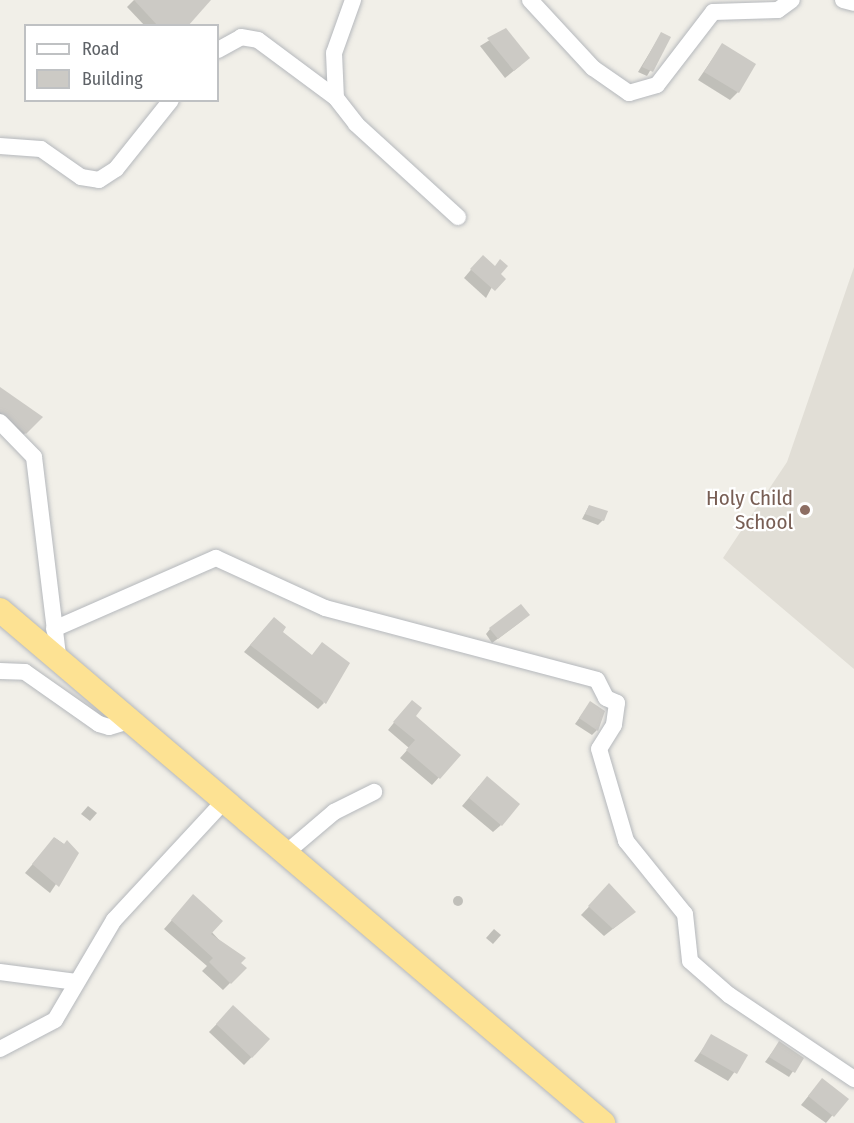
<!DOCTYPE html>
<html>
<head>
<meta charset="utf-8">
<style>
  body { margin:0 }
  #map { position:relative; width:854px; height:1123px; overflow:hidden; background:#f1efe8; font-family:"Fira Sans Condensed",sans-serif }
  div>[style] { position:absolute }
  .education>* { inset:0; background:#e1ded6 }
  .shadow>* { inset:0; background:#0003 }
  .round { border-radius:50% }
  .building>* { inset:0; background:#cccac5 }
  .roads { filter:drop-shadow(0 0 2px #b5b8bc) drop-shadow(0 0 2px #b5b8bc) }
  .minor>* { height:16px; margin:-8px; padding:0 8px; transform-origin:8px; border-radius:8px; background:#fff }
  .highway>* { height:24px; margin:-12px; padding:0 12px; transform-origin:12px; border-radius:12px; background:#fde293 }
  .dots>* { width:16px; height:16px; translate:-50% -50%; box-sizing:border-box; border:3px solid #fff; border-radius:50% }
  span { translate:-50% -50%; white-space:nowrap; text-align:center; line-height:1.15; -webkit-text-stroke:4.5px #fff; paint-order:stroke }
  .education-label { font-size:21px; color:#785e54 }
  .right { translate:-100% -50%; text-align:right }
  .legend { position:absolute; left:24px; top:24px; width:195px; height:78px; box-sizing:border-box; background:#fff; border:2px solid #bfc1c3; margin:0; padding:8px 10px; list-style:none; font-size:18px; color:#5f6368 }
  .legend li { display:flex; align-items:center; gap:12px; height:30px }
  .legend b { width:30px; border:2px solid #bfc1c3 }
</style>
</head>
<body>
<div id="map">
  <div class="education">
    <i style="clip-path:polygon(854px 267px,854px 669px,723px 558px,787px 462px)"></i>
  </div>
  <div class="shadow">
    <i style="clip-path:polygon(134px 0,207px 0,186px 26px,145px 26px,127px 7px)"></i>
    <i style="clip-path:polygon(506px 30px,521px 65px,505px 78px,480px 46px)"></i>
    <i style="clip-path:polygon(661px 34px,669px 38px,647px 76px,638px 72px)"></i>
    <i style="clip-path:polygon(722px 45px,738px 92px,730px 100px,698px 80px)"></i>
    <i style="clip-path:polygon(475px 265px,499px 274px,486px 298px,464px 278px)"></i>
    <i style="clip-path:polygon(0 389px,41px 418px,18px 440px,0 421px)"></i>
    <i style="clip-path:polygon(589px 506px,603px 520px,598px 525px,582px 519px)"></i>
    <i style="clip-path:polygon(523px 620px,492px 643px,486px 634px,490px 629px)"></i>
    <i style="clip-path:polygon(268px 625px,280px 632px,324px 703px,318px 709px,244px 652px)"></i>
    <i style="clip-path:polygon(590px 703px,597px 730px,592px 735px,575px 724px)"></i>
    <i style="clip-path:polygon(405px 709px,459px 755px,432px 785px,400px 758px,409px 748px,388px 730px)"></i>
    <i style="clip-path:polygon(479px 786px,501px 825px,493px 832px,462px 806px)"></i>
    <i style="clip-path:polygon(88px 806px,97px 813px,90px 821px,81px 814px)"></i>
    <i style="clip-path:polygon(55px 838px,77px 853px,50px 893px,25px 873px)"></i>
    <i style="clip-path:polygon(602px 893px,634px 912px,604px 936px,581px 915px)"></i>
    <i class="round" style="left:453px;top:896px;width:10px;height:10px"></i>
    <i style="clip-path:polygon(186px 904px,245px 968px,223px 990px,202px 971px,207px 966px,164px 929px)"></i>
    <i style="clip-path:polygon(494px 929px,501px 935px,493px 944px,486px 938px)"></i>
    <i style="clip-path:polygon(233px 1007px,268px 1040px,244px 1065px,209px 1032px)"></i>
    <i style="clip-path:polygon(712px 1036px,746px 1056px,728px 1081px,694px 1061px)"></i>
    <i style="clip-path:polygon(779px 1043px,802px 1058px,789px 1077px,765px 1062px)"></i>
    <i style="clip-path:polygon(815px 1088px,846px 1099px,826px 1123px,801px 1105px)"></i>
  </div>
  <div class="building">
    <i style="clip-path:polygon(134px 0,211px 0,188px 26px,158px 26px)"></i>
    <i style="clip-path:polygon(506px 28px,530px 58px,514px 71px,487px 38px)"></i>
    <i style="clip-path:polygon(661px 32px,671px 37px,653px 72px,642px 67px)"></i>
    <i style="clip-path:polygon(722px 43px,756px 64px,739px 93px,704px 72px)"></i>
    <i style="clip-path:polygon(483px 255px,495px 266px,500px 259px,508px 266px,501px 274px,506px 279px,495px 291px,470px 269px)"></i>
    <i style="clip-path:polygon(0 387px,43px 417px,26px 434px,0 412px)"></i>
    <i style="clip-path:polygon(589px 505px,608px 511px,604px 521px,585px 514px)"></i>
    <i style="clip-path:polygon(521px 604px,530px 615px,498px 639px,489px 628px)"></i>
    <i style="clip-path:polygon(274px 617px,286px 627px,283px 632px,312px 655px,322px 642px,350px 663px,326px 704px,250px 645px)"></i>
    <i style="clip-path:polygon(412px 700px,422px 708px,416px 716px,461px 755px,440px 779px,406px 750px,415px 740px,393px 722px)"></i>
    <i style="clip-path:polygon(590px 701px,605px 711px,598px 731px,579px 718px)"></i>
    <i style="clip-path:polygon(487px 776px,520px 804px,502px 826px,469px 798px)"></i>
    <i style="clip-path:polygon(54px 837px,64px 844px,67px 840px,79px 853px,59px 887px,32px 864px)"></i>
    <i style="clip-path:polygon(609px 883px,636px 912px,613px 929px,588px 906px)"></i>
    <i style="clip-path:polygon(193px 894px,223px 921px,211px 934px,246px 958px,241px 963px,247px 968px,231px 984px,209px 962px,213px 958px,171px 920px)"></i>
    <i style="clip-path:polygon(233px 1005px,270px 1039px,252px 1058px,216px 1024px)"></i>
    <i style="clip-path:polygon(711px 1034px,748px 1055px,737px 1074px,700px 1053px)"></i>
    <i style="clip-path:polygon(779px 1041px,804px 1058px,795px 1073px,769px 1057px)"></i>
    <i style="clip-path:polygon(822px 1078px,849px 1099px,834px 1117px,808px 1096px)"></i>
  </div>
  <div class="roads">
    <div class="minor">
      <i style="left:353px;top:0;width:56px;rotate:109.7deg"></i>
      <i style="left:334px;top:53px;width:45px;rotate:87.5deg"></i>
      <i style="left:336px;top:98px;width:33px;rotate:52deg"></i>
      <i style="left:356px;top:124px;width:138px;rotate:42.4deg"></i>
      <i style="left:530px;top:0;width:93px;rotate:47.2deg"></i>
      <i style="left:593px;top:68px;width:44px;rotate:34.8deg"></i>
      <i style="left:629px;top:93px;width:29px;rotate:-16deg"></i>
      <i style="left:657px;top:85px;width:92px;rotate:-52.5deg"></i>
      <i style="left:713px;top:12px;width:65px;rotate:-1.8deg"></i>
      <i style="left:778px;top:10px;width:17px;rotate:-36deg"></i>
      <i style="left:843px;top:0;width:11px;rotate:15deg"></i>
      <i style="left:218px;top:50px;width:26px;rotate:-29deg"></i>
      <i style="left:241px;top:37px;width:17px;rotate:10deg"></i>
      <i style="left:258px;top:40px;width:97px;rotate:36.6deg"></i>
      <i style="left:0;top:146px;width:41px;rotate:4.2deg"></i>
      <i style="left:41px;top:149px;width:49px;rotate:35deg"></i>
      <i style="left:81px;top:177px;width:18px;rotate:9deg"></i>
      <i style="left:99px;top:180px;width:20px;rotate:-33deg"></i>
      <i style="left:116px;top:169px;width:88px;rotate:-51.4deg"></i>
      <i style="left:0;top:422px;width:49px;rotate:45.8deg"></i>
      <i style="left:34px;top:457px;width:200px;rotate:83.1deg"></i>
      <i style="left:54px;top:629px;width:177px;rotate:-23.7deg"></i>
      <i style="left:216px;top:558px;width:120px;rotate:24.6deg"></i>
      <i style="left:325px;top:608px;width:281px;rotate:14.8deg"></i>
      <i style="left:597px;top:680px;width:20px;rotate:63deg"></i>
      <i style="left:606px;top:698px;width:12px;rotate:24deg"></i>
      <i style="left:617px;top:703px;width:22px;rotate:98deg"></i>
      <i style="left:614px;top:725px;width:28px;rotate:122deg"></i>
      <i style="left:599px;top:749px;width:96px;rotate:73.6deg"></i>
      <i style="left:626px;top:841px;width:94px;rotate:51.1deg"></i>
      <i style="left:685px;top:914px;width:47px;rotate:83.9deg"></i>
      <i style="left:690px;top:961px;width:52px;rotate:41.1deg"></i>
      <i style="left:729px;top:995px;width:151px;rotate:33.9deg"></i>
      <i style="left:0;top:671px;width:25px;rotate:2deg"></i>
      <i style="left:25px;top:672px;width:90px;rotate:35.1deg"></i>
      <i style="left:99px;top:724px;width:10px;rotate:17deg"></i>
      <i style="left:109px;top:727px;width:24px;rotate:-17deg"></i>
      <i style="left:287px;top:852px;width:62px;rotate:-40.4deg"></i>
      <i style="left:334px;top:812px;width:45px;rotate:-26.6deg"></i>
      <i style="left:0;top:972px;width:77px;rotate:7.5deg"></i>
      <i style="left:0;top:1049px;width:62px;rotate:-27.8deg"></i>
      <i style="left:55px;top:1020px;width:116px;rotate:-59.5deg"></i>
      <i style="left:114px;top:920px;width:163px;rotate:-47.2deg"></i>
    </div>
    <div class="highway">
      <i style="left:0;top:610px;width:792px;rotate:40.39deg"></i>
    </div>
  </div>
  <div class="dots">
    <i style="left:805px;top:510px;background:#8d6e63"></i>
  </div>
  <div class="education-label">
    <span class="right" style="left:793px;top:510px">Holy Child<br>School</span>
  </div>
  <ul class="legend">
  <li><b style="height:8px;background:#fff"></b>Road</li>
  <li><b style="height:16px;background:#cccac5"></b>Building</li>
  </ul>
</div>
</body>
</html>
